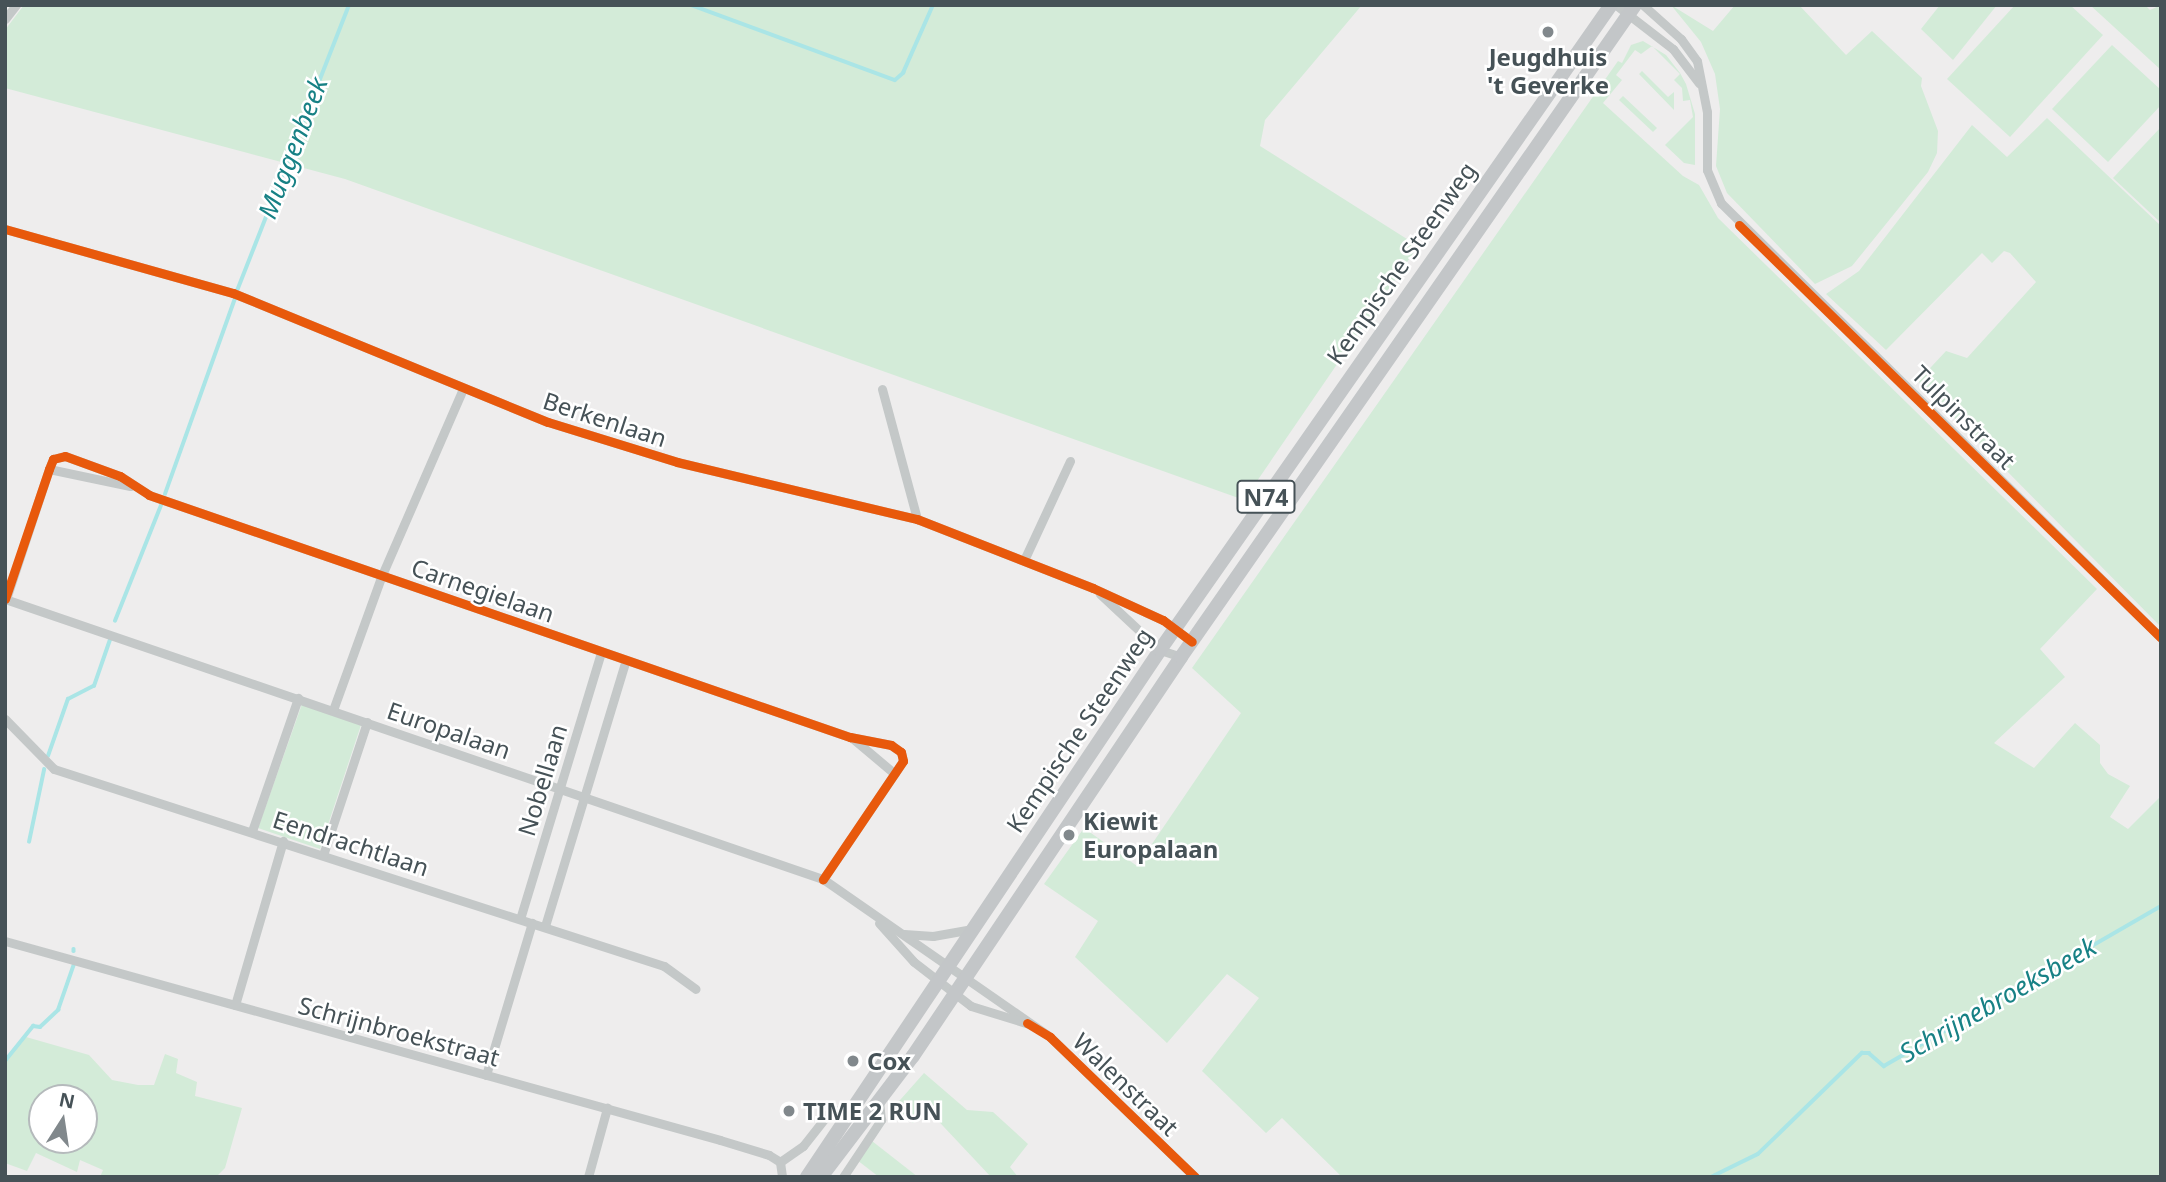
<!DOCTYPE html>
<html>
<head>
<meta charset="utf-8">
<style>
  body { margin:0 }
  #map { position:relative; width:2166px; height:1182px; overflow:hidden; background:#eeeded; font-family:"Noto Sans",sans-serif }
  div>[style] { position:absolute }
  .green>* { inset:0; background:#d3ebd8 }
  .stream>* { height:3.5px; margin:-1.75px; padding:0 1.75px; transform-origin:1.75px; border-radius:1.75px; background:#aae5e6 }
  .minor>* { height:9px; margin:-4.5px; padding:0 4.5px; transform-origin:4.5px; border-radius:4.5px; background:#c4c8c8 }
  .primary>* { height:14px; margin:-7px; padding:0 7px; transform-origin:7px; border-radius:7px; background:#c3c6c8 }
  .cycleway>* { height:9px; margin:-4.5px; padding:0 4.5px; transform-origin:4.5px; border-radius:4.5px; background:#e8590c }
  .dots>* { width:19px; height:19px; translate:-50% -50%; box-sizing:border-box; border:4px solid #fff; border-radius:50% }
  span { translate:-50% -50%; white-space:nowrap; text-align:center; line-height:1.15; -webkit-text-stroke:5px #fff; paint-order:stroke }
  .shield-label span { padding:2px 5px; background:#fff; border:2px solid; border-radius:5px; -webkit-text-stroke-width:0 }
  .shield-label { font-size:23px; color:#465257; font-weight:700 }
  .poi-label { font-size:24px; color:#465257; font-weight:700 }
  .left { translate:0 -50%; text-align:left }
  .street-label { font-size:24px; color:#465257 }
  .water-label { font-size:26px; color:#178185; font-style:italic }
  .frame { position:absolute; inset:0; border:7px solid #465257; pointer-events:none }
  .north { position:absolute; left:28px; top:1084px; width:70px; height:70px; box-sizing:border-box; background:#fff; border:2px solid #b5babc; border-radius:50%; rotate:12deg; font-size:19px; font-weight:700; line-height:28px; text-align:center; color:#465257 }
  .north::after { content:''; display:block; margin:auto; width:24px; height:32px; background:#81888c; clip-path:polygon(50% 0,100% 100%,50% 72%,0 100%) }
</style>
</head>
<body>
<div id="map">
  <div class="green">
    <i style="clip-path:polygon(24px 5px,1362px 5px,1265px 120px,1260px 146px,1418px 246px,1244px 500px,345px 179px,5px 88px,5px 30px)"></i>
    <i style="clip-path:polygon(1671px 5px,1713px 31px,1735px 5px,1799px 5px,1846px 55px,1872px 31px,1922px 78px,1921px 86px,1938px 131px,1937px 153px,1928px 172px,1852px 266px,1815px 284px,1727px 193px,1716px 166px,1720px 109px,1715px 74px,1701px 42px)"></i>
    <i style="clip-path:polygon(1940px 5px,1997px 5px,1953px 60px,1921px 29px)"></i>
    <i style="clip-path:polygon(2015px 5px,2070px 5px,2103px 35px,2010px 137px,1947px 79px)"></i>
    <i style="clip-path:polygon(2090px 5px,2145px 5px,2150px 10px,2161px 5px,2161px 70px)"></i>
    <i style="clip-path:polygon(1643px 41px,1666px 55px,1680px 73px,1686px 84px,1695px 114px,1695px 165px,1684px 163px,1665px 145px,1693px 117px,1690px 100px,1683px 101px,1682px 88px,1674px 80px,1680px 74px,1652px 46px,1641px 54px,1635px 50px,1616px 75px,1622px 80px,1603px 103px,1683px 176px,1699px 185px,1718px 218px,2097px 589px,2040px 649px,2065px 677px,1994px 743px,2034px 768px,2075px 723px,2100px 745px,2100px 763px,2108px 774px,2130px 786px,2110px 817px,2128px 829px,2161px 796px,2161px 1177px,1342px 1177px,1282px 1118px,1266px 1133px,1202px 1071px,1259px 998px,1227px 974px,1167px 1043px,1075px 957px,1098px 921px,1044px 884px,1084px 828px,1137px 866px,1241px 713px,1192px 668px,1618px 61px,1622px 63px,1631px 45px)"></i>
    <i style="clip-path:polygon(2112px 45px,2161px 90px,2161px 105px,2108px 162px,2052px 109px)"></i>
    <i style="clip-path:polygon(1642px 71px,1668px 97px,1674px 92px,1674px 110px,1639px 74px)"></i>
    <i style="clip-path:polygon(1623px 96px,1657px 128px,1653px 132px,1619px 100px)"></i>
    <i style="clip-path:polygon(2047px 118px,2161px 226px,2161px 627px,1918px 381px,1946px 351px,1967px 358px,2036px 282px,2010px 253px,2004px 251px,1992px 263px,1982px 253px,1886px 350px,1826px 294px,1859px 271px,1972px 125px,2007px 157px)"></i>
    <i style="clip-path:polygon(2161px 127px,2161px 223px,2113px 178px)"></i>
    <i style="clip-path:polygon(302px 704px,361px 725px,320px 849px,258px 828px)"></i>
    <i style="clip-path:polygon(evenodd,26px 1037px,89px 1055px,112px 1080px,138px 1085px,154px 1085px,165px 1054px,178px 1059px,176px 1073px,197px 1082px,195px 1096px,242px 1108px,225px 1168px,216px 1177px,100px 1177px,103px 1170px,80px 1160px,77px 1172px,36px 1153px,27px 1171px,5px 1163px,5px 1059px,26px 1037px,42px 1098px,84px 1098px,84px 1140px,42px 1140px,42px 1098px)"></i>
    <i style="clip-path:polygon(924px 1073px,967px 1110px,993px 1112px,1028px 1144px,1010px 1167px,1018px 1177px,991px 1177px,928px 1110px,913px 1123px,893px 1108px)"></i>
    <i style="clip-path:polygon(872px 1141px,918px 1177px,879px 1177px,857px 1160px)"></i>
  </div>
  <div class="stream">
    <i style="left:691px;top:5px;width:217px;rotate:20.2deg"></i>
    <i style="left:895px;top:80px;width:11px;rotate:-41deg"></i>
    <i style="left:903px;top:73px;width:74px;rotate:-66.2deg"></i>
    <i style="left:237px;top:291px;width:307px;rotate:-68.6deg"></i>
    <i style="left:165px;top:494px;width:208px;rotate:-70.3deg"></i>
    <i style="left:115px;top:621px;width:127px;rotate:-68.3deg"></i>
    <i style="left:48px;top:756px;width:60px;rotate:-70.7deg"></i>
    <i style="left:68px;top:699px;width:29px;rotate:-27deg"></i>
    <i style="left:94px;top:686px;width:52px;rotate:-70.9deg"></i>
    <i style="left:29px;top:842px;width:74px;rotate:-78.2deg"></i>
    <i style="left:74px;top:949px;width:2px;rotate:90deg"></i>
    <i style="left:5px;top:1061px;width:45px;rotate:-51.3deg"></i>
    <i style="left:33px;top:1026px;width:7px;rotate:8deg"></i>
    <i style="left:40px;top:1027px;width:25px;rotate:-43deg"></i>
    <i style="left:58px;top:1010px;width:49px;rotate:-70.8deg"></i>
    <i style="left:1711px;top:1177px;width:52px;rotate:-26.1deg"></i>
    <i style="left:1758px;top:1154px;width:145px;rotate:-44.2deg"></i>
    <i style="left:1862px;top:1053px;width:7px"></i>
    <i style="left:1869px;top:1053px;width:20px;rotate:41deg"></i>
    <i style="left:1884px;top:1066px;width:320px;rotate:-30deg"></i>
  </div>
  <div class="minor">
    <i style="left:1616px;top:5px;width:72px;rotate:37.7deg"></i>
    <i style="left:1673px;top:49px;width:43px;rotate:52.6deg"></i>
    <i style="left:1643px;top:5px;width:51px;rotate:41.8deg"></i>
    <i style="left:1681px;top:39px;width:27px;rotate:54deg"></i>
    <i style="left:1697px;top:61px;width:52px;rotate:78.9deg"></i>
    <i style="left:1707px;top:112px;width:58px;rotate:90deg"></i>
    <i style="left:1707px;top:170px;width:36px;rotate:67deg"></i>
    <i style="left:1721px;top:203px;width:619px;rotate:44.67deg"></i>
    <i style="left:5px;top:19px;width:18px;rotate:-52deg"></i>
    <i style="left:5px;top:229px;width:237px;rotate:15.7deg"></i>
    <i style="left:233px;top:293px;width:340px;rotate:22.3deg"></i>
    <i style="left:548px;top:422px;width:135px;rotate:17.2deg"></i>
    <i style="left:677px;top:462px;width:247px;rotate:13.4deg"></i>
    <i style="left:917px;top:519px;width:189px;rotate:21.4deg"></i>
    <i style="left:1093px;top:588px;width:77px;rotate:24.6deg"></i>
    <i style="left:1163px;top:620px;width:36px;rotate:37deg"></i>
    <i style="left:882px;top:389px;width:135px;rotate:74.9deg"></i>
    <i style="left:49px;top:469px;width:83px;rotate:11.9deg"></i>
    <i style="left:1025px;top:558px;width:107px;rotate:-65.1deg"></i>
    <i style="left:1100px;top:594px;width:82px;rotate:43deg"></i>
    <i style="left:1160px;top:650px;width:22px;rotate:18deg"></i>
    <i style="left:5px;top:599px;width:865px;rotate:18.9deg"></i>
    <i style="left:823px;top:879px;width:277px;rotate:34.8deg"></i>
    <i style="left:1050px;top:1037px;width:202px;rotate:44deg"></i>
    <i style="left:6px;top:599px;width:137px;rotate:-71.7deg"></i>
    <i style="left:49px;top:469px;width:11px;rotate:-68deg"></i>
    <i style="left:53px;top:459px;width:12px;rotate:-14deg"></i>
    <i style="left:65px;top:456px;width:59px;rotate:20deg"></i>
    <i style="left:120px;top:476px;width:35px;rotate:33deg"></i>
    <i style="left:149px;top:495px;width:742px;rotate:19.05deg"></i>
    <i style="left:850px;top:737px;width:42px;rotate:11deg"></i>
    <i style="left:891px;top:745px;width:12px;rotate:35deg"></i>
    <i style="left:901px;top:752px;width:9px;rotate:77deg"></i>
    <i style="left:903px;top:761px;width:143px;rotate:124.1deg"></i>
    <i style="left:333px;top:710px;width:144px;rotate:-70.1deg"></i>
    <i style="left:382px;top:575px;width:203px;rotate:-66.5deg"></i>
    <i style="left:5px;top:719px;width:70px;rotate:45.6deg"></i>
    <i style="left:54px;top:769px;width:641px;rotate:17.9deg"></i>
    <i style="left:664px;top:966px;width:39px;rotate:36deg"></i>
    <i style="left:851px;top:737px;width:57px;rotate:40.1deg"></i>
    <i style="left:252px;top:831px;width:141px;rotate:-70.9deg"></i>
    <i style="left:323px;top:855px;width:140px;rotate:-71.7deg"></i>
    <i style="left:520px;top:919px;width:279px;rotate:-73.1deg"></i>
    <i style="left:879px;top:923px;width:52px;rotate:48.1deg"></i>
    <i style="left:914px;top:962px;width:72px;rotate:37.7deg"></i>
    <i style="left:971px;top:1006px;width:58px;rotate:17.2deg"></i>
    <i style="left:545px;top:926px;width:278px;rotate:-73.1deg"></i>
    <i style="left:904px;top:934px;width:29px;rotate:4deg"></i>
    <i style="left:933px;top:936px;width:40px;rotate:-10deg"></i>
    <i style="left:5px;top:941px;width:742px;rotate:15.55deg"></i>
    <i style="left:720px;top:1140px;width:51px;rotate:17deg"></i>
    <i style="left:769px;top:1155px;width:13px;rotate:32deg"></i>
    <i style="left:235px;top:1005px;width:171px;rotate:-73.7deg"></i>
    <i style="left:486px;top:1075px;width:159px;rotate:-73.2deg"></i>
    <i style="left:780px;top:1162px;width:28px;rotate:-35deg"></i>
    <i style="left:803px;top:1146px;width:42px;rotate:-51.8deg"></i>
    <i style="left:829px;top:1113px;width:26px;rotate:-16deg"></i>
    <i style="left:780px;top:1162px;width:15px;rotate:82deg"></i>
    <i style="left:588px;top:1177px;width:72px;rotate:-74.6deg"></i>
    <i style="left:843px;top:1177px;width:69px;rotate:-56.3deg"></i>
    <i style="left:881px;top:1120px;width:20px;rotate:-96deg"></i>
  </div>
  <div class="primary">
    <i style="left:807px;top:1177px;width:634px;rotate:-56.18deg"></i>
    <i style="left:1160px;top:650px;width:787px;rotate:-55.04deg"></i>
    <i style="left:821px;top:1177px;width:152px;rotate:-52.8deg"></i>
    <i style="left:913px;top:1056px;width:481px;rotate:-56.1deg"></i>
    <i style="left:1181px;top:657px;width:794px;rotate:-55.15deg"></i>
  </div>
  <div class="cycleway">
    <i style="left:1739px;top:225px;width:590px;rotate:44.38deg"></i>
    <i style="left:5px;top:229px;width:237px;rotate:15.7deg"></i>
    <i style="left:233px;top:293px;width:340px;rotate:22.3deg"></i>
    <i style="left:548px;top:422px;width:135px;rotate:17.2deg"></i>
    <i style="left:677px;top:462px;width:247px;rotate:13.4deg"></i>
    <i style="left:917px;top:519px;width:189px;rotate:21.4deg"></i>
    <i style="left:1093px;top:588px;width:77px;rotate:24.6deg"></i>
    <i style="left:1163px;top:620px;width:36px;rotate:37deg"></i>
    <i style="left:5px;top:599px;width:137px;rotate:-71.3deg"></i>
    <i style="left:49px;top:469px;width:11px;rotate:-68deg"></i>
    <i style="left:53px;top:459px;width:12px;rotate:-14deg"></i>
    <i style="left:65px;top:456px;width:59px;rotate:20deg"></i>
    <i style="left:120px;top:476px;width:35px;rotate:33deg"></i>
    <i style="left:149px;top:495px;width:742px;rotate:19.05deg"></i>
    <i style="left:850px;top:737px;width:42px;rotate:11deg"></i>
    <i style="left:891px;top:745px;width:12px;rotate:35deg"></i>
    <i style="left:901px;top:752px;width:9px;rotate:77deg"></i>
    <i style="left:903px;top:761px;width:143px;rotate:124.1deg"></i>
    <i style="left:1027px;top:1023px;width:27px;rotate:31deg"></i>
    <i style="left:1050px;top:1037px;width:202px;rotate:44deg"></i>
  </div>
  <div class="dots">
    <i style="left:1548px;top:32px;background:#81888c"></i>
    <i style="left:1069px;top:835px;background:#81888c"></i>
    <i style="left:853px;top:1061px;background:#81888c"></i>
    <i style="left:789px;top:1111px;background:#81888c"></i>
  </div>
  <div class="shield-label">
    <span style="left:1266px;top:497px">N74</span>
  </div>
  <div class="poi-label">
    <span style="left:1548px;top:71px">Jeugdhuis<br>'t Geverke</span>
    <span class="left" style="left:1083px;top:835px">Kiewit<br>Europalaan</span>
    <span class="left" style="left:867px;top:1061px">Cox</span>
    <span class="left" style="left:803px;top:1111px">TIME 2 RUN</span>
  </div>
  <div class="street-label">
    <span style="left:1401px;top:263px;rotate:-55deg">Kempische Steenweg</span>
    <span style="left:1964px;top:417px;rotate:45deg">Tulpinstraat</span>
    <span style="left:605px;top:419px;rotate:18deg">Berkenlaan</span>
    <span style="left:483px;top:590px;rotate:19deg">Carnegielaan</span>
    <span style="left:449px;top:730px;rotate:19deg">Europalaan</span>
    <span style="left:1079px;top:730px;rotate:-56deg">Kempische Steenweg</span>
    <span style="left:542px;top:780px;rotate:-73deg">Nobellaan</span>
    <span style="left:351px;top:843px;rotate:18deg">Eendrachtlaan</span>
    <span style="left:399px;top:1031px;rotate:15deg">Schrijnbroekstraat</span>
    <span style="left:1126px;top:1084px;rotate:44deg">Walenstraat</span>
  </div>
  <div class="water-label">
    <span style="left:293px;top:148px;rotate:-69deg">Muggenbeek</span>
    <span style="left:1998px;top:1000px;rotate:-30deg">Schrijnebroeksbeek</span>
  </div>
  <div class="frame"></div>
  <div class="north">N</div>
</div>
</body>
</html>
